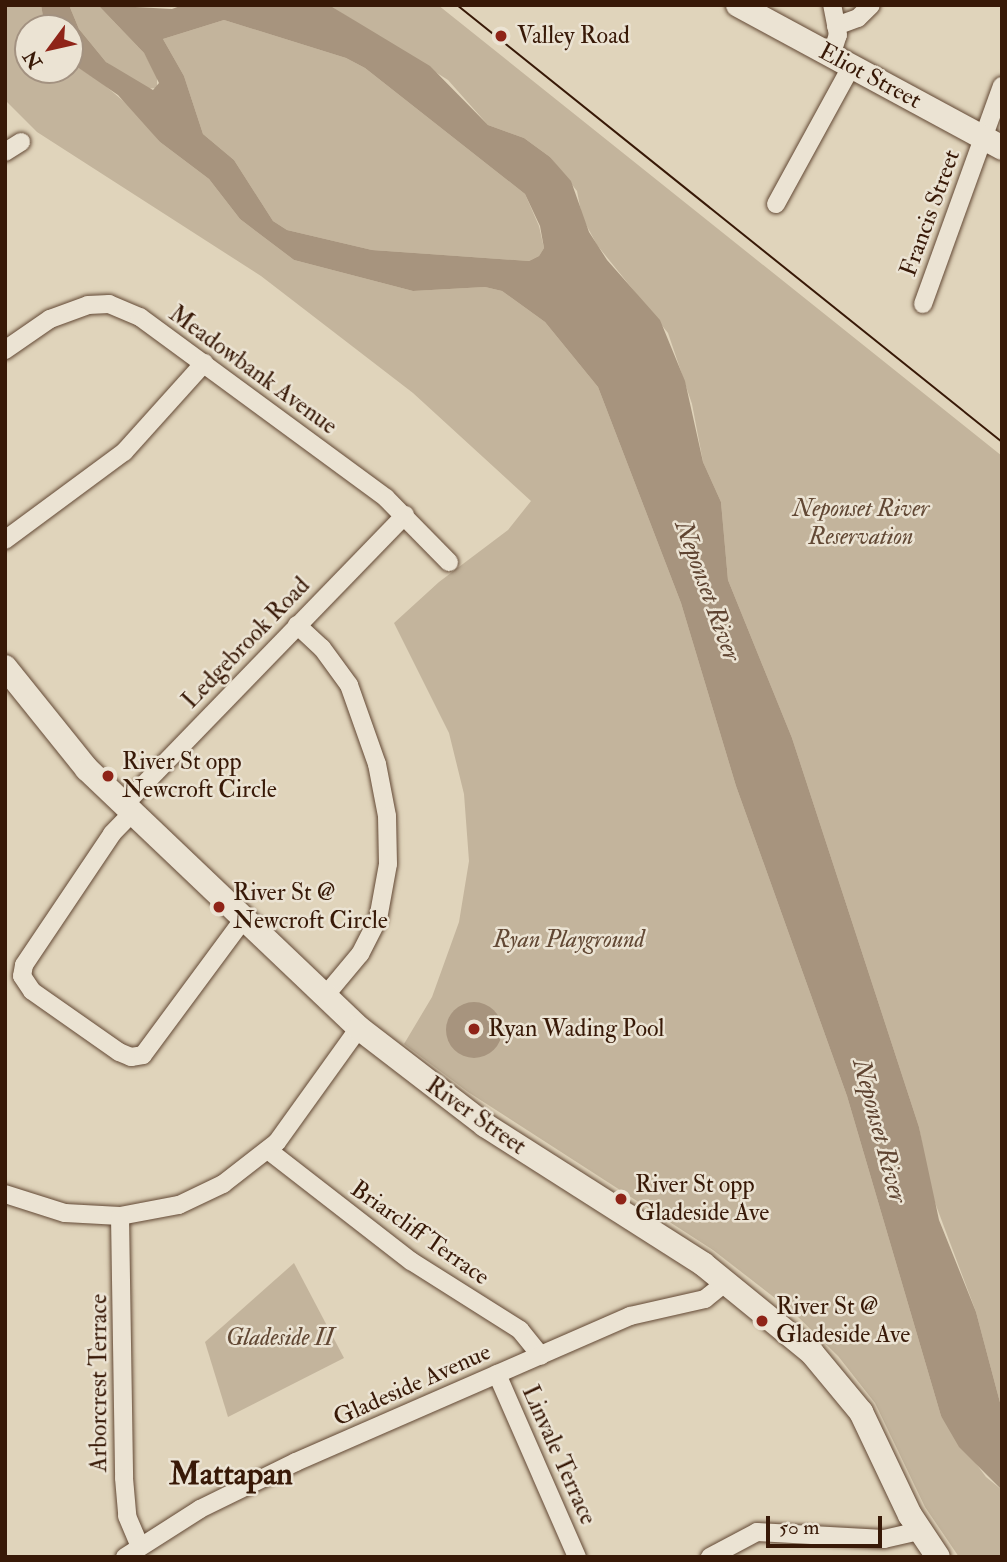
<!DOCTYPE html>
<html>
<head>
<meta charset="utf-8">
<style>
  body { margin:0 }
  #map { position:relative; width:1007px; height:1562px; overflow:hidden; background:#e0d4bb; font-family:"IM FELL Double Pica",serif }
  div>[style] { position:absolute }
  .green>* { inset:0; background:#c3b49c }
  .water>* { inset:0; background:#a7947e }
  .round { border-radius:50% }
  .roads { filter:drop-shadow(0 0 2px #624834) drop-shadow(0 0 2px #624834) }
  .street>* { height:18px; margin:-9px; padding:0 9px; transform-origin:9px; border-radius:9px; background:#ebe3d3 }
  .secondary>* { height:24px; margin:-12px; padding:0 12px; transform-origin:12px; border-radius:12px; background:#ebe3d3 }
  .tram>* { height:2px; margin:-1px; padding:0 1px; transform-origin:1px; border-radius:1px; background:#381907 }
  .dots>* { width:19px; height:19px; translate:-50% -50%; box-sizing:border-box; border:4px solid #ebe3d3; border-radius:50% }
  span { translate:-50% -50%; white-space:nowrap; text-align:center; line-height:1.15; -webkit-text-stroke:5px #ebe3d3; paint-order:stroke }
  .poi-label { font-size:24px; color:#381907 }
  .left { translate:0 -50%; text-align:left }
  .street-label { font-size:24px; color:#381907 }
  .park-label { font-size:24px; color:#624834; font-style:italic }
  .water-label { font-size:26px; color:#5f4431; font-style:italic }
  .district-label { font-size:32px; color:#381907; font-weight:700 }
  .frame { position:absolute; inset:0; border:7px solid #381907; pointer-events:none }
  .north { position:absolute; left:14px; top:14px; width:70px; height:70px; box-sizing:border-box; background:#ebe3d3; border:2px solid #a39281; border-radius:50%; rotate:237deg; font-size:19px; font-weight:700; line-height:28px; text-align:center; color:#381907 }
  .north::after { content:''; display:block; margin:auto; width:24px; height:32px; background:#8f2418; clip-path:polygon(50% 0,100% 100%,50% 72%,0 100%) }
  .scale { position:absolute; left:766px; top:1516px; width:116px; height:32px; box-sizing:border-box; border:4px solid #381907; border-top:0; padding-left:9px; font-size:21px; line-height:24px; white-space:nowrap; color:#381907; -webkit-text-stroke:5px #ebe3d3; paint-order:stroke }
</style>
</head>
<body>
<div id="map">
  <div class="green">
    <i style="clip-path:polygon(5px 5px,41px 5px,45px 28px,28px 28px,28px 70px,70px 70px,70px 62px,102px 83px,134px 110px,160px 142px,209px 179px,240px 219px,294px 260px,413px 291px,485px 287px,502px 291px,545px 322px,598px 387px,681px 603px,736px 786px,847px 1096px,941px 1416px,986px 1477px,1002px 1490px,1002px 1557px,959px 1557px,925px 1507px,875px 1403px,838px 1356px,793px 1312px,713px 1250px,468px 1092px,404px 1044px,432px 997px,459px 922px,469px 861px,464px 794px,449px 733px,394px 623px,439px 582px,508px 530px,531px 501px,413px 393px,261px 276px,37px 132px,5px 100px)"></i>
    <i style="clip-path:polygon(69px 5px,98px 5px,144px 53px,157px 76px,157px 88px,144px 89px,106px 62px,79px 29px)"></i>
    <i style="clip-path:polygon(329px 5px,438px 5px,1002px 456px,1002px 1410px,976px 1312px,931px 1192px,919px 1127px,792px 738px,728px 580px,721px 502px,703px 462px,692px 404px,668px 333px,597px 245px,582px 217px,577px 191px,550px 157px,524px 138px,488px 125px,448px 80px)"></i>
    <i style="clip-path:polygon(224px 20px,346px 58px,365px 68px,525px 194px,539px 226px,544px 248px,539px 256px,529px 261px,372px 250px,287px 230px,273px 221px,234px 160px,203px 134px,184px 76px,163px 39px)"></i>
    <i style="clip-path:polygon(294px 1263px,344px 1358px,228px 1417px,205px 1342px)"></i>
  </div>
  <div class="water">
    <i style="clip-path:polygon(evenodd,41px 5px,69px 5px,79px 29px,106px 62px,153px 90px,159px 83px,144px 53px,98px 5px,172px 9px,183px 5px,329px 5px,430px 66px,488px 125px,524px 138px,550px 157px,571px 181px,589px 232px,607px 260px,660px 320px,685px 381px,703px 462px,721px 502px,728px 580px,792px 738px,919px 1127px,939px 1220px,976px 1312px,1002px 1410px,1002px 1490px,959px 1447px,941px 1416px,847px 1096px,736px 786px,681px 603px,598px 387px,545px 322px,502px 291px,485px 287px,413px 291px,294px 260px,240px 219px,209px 179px,160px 142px,118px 95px,70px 62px,70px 28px,45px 28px,41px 5px,224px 20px,346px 58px,365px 68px,525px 194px,540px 226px,544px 248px,539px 256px,529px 261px,372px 250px,287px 230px,273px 221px,234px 160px,203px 134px,184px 76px,163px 39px,224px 20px)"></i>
    <i class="round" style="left:446px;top:1002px;width:56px;height:56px"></i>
  </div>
  <div class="roads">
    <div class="street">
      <i style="left:836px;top:26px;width:23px;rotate:-20deg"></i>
      <i style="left:858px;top:18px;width:18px;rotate:-45deg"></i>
      <i style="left:831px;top:56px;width:22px;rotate:-72deg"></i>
      <i style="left:838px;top:35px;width:31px;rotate:-101deg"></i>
      <i style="left:5px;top:152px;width:19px;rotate:-32deg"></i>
      <i style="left:776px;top:204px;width:156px;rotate:-61.3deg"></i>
      <i style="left:923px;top:304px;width:232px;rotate:-70.1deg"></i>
      <i style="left:5px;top:350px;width:55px;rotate:-34.6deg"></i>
      <i style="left:50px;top:319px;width:40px;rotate:-20.2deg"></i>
      <i style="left:88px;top:305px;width:21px;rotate:-3deg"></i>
      <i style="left:109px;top:304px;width:34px;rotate:23deg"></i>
      <i style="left:140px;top:317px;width:305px;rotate:36.3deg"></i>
      <i style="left:386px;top:498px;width:90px;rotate:45.5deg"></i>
      <i style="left:5px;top:540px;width:148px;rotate:-36.5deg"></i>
      <i style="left:124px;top:452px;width:120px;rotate:-48deg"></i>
      <i style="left:297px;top:625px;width:34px;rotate:43deg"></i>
      <i style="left:322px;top:648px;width:46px;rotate:53.9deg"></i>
      <i style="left:349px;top:685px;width:84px;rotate:70.5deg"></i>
      <i style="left:377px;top:764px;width:53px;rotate:79.1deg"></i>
      <i style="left:387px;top:816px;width:48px;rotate:88.8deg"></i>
      <i style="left:388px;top:864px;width:56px;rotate:100.3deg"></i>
      <i style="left:378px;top:919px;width:39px;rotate:117deg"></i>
      <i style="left:360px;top:954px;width:56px;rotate:129.9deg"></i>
      <i style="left:124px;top:805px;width:404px;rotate:-45.9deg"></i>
      <i style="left:132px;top:813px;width:29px;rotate:134deg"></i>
      <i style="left:112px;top:834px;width:158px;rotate:123.9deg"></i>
      <i style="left:24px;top:965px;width:11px;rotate:100deg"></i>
      <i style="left:22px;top:976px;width:18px;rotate:56deg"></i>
      <i style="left:32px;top:991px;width:106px;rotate:35deg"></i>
      <i style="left:119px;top:1052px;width:13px;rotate:23deg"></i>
      <i style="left:131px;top:1057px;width:12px;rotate:-9deg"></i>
      <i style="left:143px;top:1055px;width:168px;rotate:-53.5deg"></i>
      <i style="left:269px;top:1151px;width:180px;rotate:37.8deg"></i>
      <i style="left:411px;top:1261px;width:129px;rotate:32.3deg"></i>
      <i style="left:520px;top:1330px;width:33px;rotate:51deg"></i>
      <i style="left:5px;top:1194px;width:63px;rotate:17.6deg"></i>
      <i style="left:65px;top:1213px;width:55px;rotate:3.1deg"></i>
      <i style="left:120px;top:1216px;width:60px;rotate:-10.6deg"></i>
      <i style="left:179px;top:1205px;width:49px;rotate:-25.5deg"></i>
      <i style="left:223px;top:1184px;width:68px;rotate:-37.9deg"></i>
      <i style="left:277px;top:1142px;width:140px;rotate:-54.3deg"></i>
      <i style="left:120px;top:1216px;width:262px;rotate:89.1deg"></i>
      <i style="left:124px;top:1478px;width:38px;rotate:85deg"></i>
      <i style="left:127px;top:1516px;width:33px;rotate:67deg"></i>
      <i style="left:497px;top:1374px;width:200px;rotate:66.4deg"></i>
      <i style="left:125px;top:1557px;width:89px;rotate:-32.6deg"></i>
      <i style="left:200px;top:1509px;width:107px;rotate:-26.1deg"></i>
      <i style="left:296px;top:1462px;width:365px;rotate:-23.6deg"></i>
      <i style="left:630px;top:1316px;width:77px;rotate:-12.8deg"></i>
      <i style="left:705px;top:1299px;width:28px;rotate:-39deg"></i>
      <i style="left:710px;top:1557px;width:53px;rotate:-28deg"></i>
      <i style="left:757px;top:1532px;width:127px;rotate:3.2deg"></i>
      <i style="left:884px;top:1539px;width:36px;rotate:-13deg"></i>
    </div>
    <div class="secondary">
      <i style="left:738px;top:5px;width:300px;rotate:28.4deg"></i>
      <i style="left:5px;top:667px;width:131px;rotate:51.2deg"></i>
      <i style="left:87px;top:769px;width:376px;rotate:43.6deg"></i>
      <i style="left:359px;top:1028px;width:159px;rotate:37.6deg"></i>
      <i style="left:485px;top:1125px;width:259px;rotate:32.5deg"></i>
      <i style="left:703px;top:1264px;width:141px;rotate:39.2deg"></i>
      <i style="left:812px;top:1353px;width:77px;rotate:50.3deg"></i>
      <i style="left:861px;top:1412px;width:114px;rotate:64.6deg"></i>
      <i style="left:910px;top:1515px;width:50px;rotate:56.3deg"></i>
    </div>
  </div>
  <div class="tram">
    <i style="left:457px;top:5px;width:699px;rotate:38.72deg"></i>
  </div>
  <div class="dots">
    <i style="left:501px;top:36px;background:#8f2418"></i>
    <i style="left:108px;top:776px;background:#8f2418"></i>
    <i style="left:219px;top:907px;background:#8f2418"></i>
    <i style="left:474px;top:1029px;background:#8f2418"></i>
    <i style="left:621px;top:1199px;background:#8f2418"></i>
    <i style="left:762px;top:1321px;background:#8f2418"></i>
  </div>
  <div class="poi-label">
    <span class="left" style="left:517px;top:36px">Valley Road</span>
    <span class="left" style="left:122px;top:776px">River St opp<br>Newcroft Circle</span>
    <span class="left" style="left:233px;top:907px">River St @<br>Newcroft Circle</span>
    <span class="left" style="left:488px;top:1029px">Ryan Wading Pool</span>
    <span class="left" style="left:635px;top:1199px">River St opp<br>Gladeside Ave</span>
    <span class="left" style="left:776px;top:1321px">River St @<br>Gladeside Ave</span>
  </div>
  <div class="street-label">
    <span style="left:870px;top:76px;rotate:28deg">Eliot Street</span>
    <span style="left:930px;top:213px;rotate:-70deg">Francis Street</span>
    <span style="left:253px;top:370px;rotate:36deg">Meadowbank Avenue</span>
    <span style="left:246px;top:643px;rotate:-46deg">Ledgebrook Road</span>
    <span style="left:476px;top:1116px;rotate:35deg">River Street</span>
    <span style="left:420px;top:1233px;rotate:35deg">Briarcliff Terrace</span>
    <span style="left:99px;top:1383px;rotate:-90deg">Arborcrest Terrace</span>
    <span style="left:412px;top:1385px;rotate:-24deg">Gladeside Avenue</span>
    <span style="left:559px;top:1455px;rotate:66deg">Linvale Terrace</span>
  </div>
  <div class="park-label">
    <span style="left:861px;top:523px">Neponset River<br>Reservation</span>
    <span style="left:569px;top:940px">Ryan Playground</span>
    <span style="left:280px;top:1338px">Gladeside II</span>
  </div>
  <div class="water-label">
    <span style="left:707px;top:591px;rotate:70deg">Neponset River</span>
    <span style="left:879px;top:1131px;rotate:75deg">Neponset River</span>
  </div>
  <div class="district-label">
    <span style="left:231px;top:1474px">Mattapan</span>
  </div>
  <div class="frame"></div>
  <div class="north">N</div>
  <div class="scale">50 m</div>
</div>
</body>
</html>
